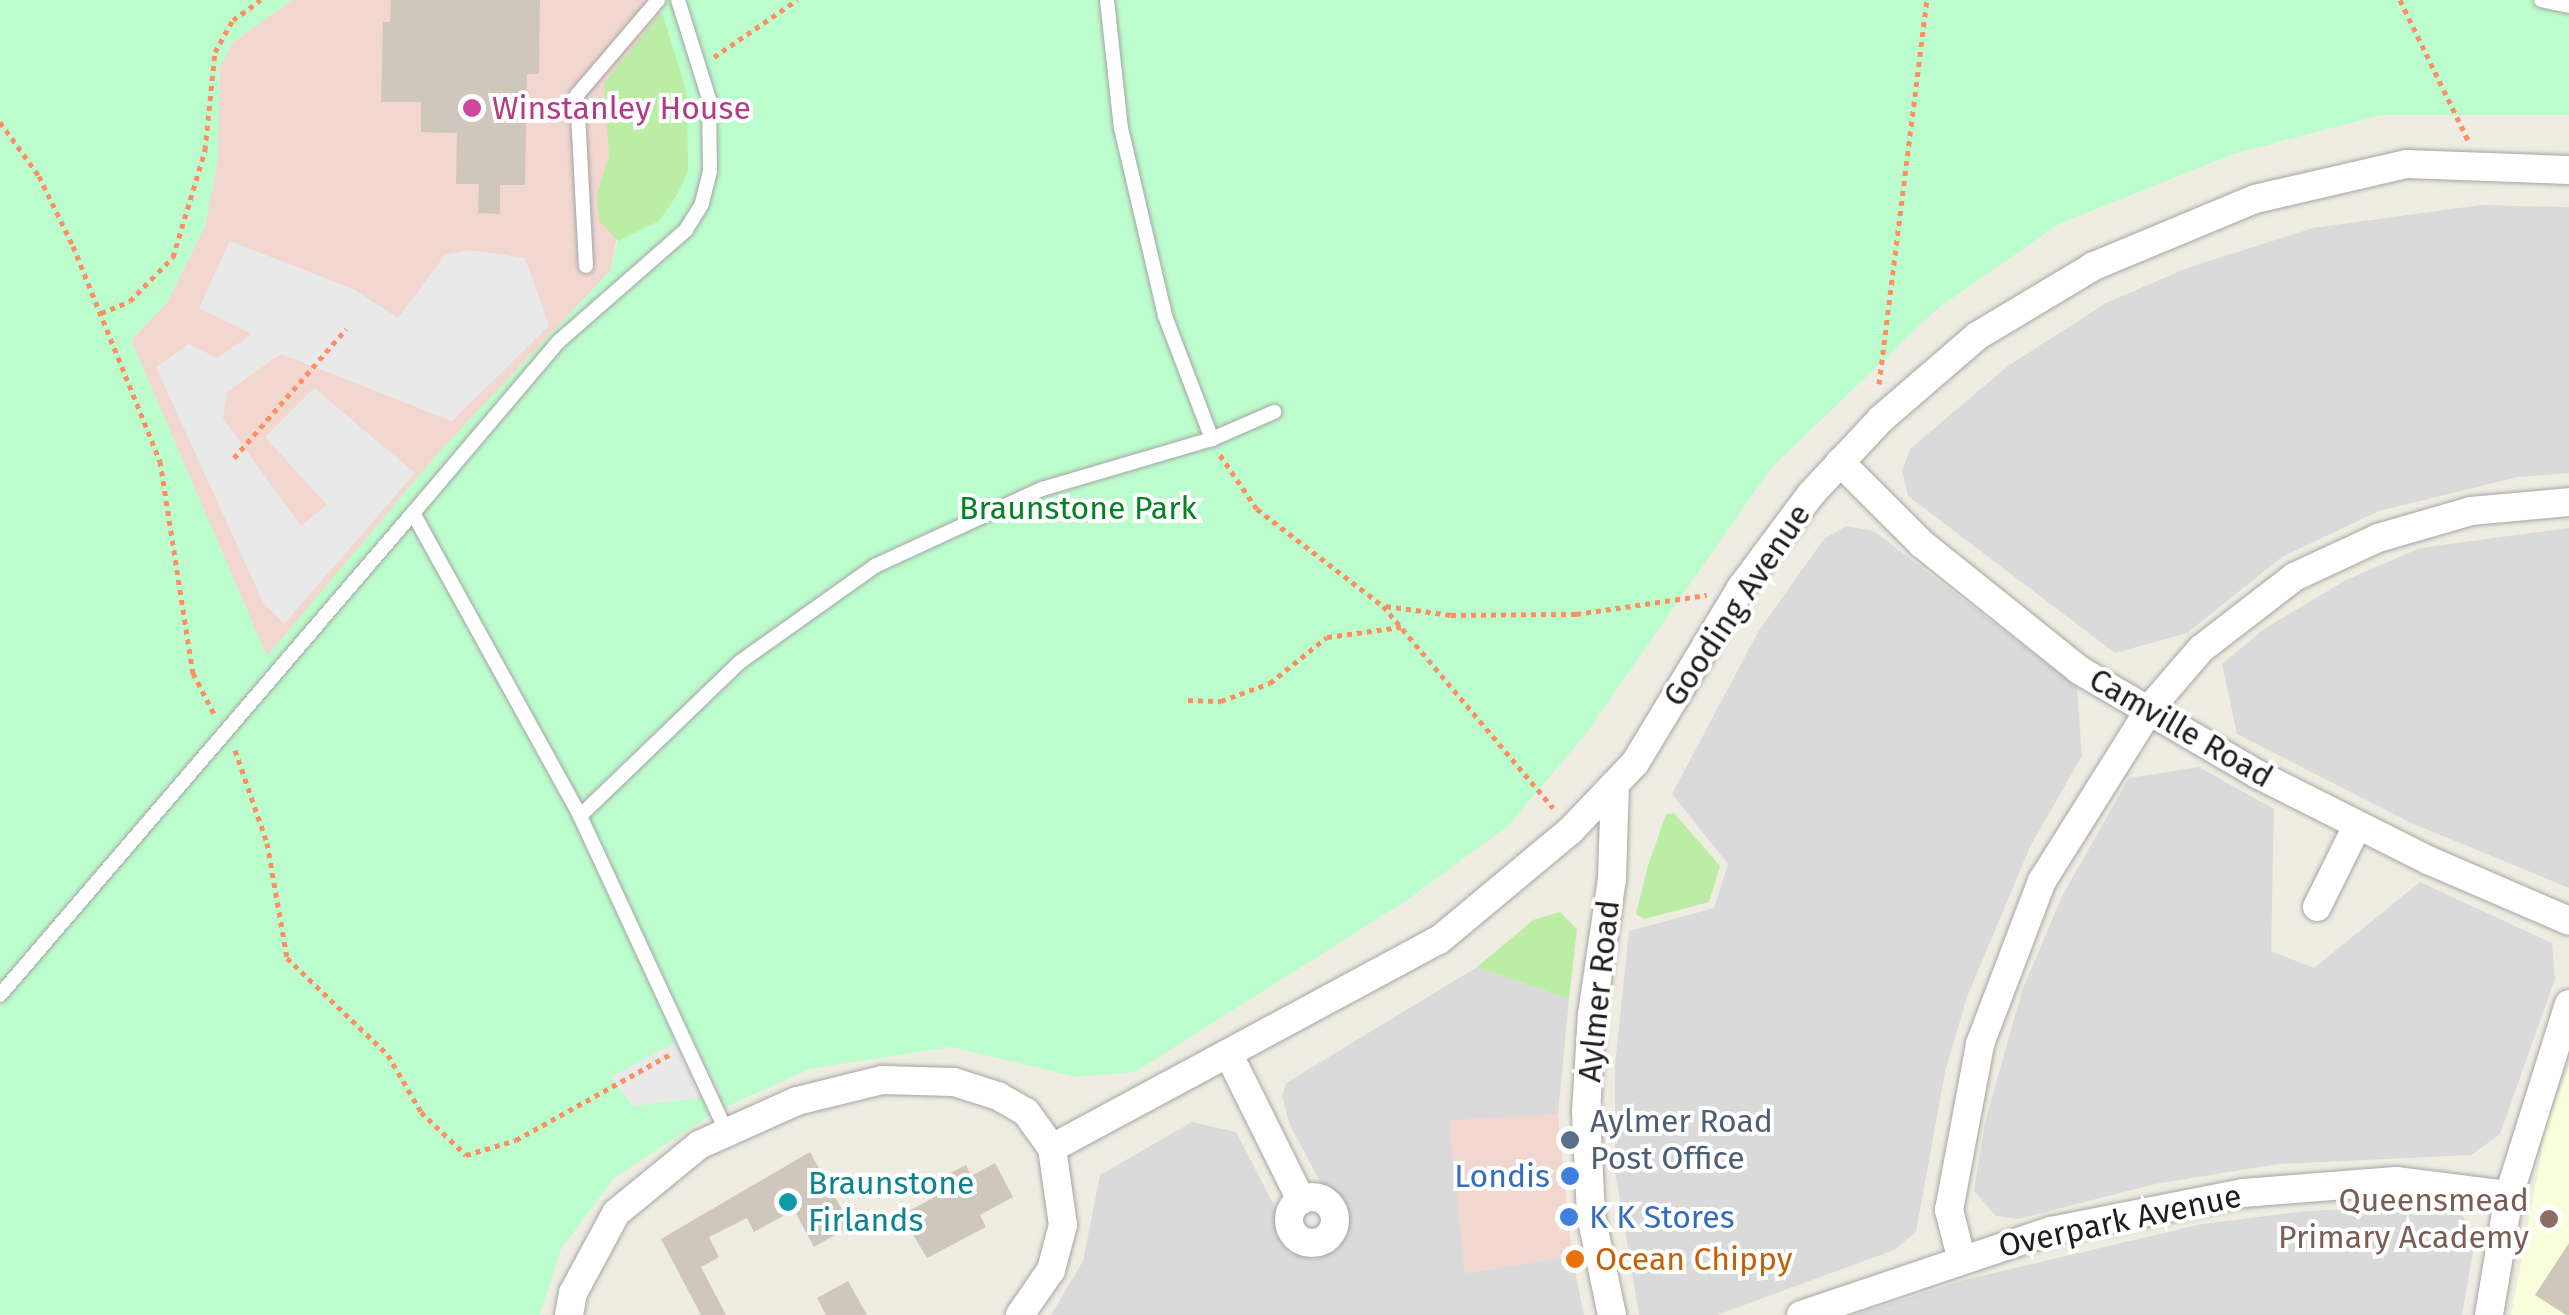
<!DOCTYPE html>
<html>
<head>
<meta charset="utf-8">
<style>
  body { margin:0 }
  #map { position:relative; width:2569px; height:1315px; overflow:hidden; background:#efede2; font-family:"Fira Sans",sans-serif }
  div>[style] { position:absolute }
  .residential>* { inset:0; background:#dbdada }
  .commercial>* { inset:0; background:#f1d7d0 }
  .education>* { inset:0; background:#f9ffdb }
  .grass>* { inset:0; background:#bbeda5 }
  .park>* { inset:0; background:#bcfdcd }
  .parking>* { inset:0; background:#e9e9e9 }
  .building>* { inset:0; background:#cfc7bb }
  .path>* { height:5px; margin-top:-2.5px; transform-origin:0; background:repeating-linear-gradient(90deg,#ff8f63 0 5px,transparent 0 10px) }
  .roads { filter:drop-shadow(0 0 2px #a4a4a4) drop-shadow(0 0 2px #a4a4a4) }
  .service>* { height:14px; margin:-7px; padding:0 7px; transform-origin:7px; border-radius:7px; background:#fff }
  .minor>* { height:28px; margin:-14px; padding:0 14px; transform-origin:14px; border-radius:14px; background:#fff }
  .minor>.ring { margin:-14px; padding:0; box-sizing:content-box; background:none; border:28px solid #fff; border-radius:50% }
  .dots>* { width:28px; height:28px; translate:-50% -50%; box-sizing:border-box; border:5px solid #fff; border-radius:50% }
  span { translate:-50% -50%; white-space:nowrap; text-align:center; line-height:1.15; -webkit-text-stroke:8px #fff; paint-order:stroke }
  .hotel-label { font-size:32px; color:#b23c85 }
  .left { translate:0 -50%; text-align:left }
  .park-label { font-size:32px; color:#058225 }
  .street-label { font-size:32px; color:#1d1d1d }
  .service-label { font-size:32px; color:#4e5e75 }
  .shop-label { font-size:32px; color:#366cbe }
  .right { translate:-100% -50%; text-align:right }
  .culture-label { font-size:32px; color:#0d838f }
  .education-label { font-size:32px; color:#785e54 }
  .food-label { font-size:32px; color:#c56008 }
</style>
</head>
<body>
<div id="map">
  <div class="residential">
    <i style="clip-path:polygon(2481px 205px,2569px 207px,2569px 473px,2518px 477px,2379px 511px,2282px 557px,2187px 633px,2115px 653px,1908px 496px,1902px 470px,1911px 448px,2008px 366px,2106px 303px,2187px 268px,2313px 228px)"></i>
    <i style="clip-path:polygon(1846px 526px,1874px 531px,2077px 687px,2082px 756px,2030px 847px,1967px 997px,1945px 1072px,1916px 1232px,1894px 1250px,1717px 1315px,1639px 1315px,1615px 1171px,1615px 1066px,1629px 931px,1714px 908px,1728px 864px,1672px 794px,1758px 632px,1824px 539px)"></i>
    <i style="clip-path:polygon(2569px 528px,2569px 888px,2409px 822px,2237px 734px,2222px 664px,2264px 629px,2346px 580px,2420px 548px)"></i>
    <i style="clip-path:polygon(2199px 767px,2274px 809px,2271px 951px,2314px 968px,2420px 882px,2552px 943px,2555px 979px,2500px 1134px,2471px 1155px,2278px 1164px,2155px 1184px,2018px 1219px,1996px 1216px,1974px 1191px,1985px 1122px,2022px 991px,2062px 896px,2129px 778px)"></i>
    <i style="clip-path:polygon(1477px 967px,1569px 999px,1558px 1115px,1450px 1121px,1465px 1273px,1572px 1256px,1584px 1315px,1051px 1315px,1083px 1261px,1100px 1175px,1192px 1122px,1236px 1132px,1276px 1209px,1276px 1234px,1289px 1252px,1314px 1260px,1337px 1250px,1350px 1214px,1339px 1194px,1321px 1184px,1289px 1123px,1282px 1096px,1286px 1083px)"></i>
    <i style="clip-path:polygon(2443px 1205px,2462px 1214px,2475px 1241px,2462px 1315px,1854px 1315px,1964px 1280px,2202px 1224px,2306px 1211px)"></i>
  </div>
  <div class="commercial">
    <i style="clip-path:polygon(292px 0,658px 0,661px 17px,610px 271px,441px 450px,267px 657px,131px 340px,167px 303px,218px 100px,220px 67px,232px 43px)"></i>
    <i style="clip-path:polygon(1558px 1115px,1572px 1256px,1465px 1273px,1449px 1120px)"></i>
  </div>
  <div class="education">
    <i style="clip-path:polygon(2569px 1066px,2569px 1315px,2511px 1315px,2547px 1123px)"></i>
  </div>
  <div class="grass">
    <i style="clip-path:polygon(666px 7px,696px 132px,683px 199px,610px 271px,618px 241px,599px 221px,597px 194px,609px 156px,604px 83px)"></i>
    <i style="clip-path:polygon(1674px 813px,1720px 866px,1709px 902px,1644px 919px,1636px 914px,1648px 866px,1666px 814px)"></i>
    <i style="clip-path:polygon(1560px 912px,1577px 929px,1569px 999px,1477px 967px,1533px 920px)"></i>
  </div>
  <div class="park">
    <i style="clip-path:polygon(0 0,292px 0,232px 43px,220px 67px,218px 159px,206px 224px,167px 303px,131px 340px,267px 656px,441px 450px,610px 271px,618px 241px,659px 221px,677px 195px,688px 171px,687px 93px,658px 0,2569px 0,2569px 115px,2381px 115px,2233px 154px,2059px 224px,1938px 308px,1771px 468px,1585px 735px,1508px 826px,1407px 900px,1135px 1072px,1076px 1077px,951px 1047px,809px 1069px,717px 1111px,615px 1177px,561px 1249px,540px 1315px,0 1315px)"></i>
  </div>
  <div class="parking">
    <i style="clip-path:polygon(230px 241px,353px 289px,398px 318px,445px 255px,469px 250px,525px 258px,549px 326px,452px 421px,281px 354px,227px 392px,223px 418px,301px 526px,327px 505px,265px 437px,314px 388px,415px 473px,284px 624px,263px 602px,156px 367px,189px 344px,217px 358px,252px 334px,199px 308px)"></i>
    <i style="clip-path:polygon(690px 1034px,721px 1096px,632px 1106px,611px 1077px)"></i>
  </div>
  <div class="building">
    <i style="clip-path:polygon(391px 0,540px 0,539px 74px,527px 74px,525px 185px,500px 185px,500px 214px,478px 213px,479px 184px,456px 184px,457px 133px,421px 132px,421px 102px,381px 102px,383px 22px,390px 22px)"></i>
    <i style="clip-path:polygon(810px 1152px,851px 1226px,814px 1247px,794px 1210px,754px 1232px,747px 1218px,709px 1237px,719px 1257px,701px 1267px,726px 1315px,701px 1315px,661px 1239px)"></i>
    <i style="clip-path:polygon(995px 1163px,1013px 1197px,980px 1215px,986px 1227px,927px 1258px,901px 1215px,950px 1189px,943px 1177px,966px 1165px,971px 1176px)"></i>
    <i style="clip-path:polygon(2569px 1243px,2569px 1315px,2566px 1315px,2535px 1295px)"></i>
    <i style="clip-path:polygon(848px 1281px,867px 1315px,826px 1315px,817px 1298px)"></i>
  </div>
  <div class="path">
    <i style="left:2400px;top:0;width:156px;rotate:64.1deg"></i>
    <i style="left:714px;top:57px;width:101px;rotate:-34.5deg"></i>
    <i style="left:0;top:122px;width:67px;rotate:54.2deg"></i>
    <i style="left:39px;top:176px;width:78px;rotate:64.1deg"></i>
    <i style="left:73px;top:246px;width:232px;rotate:68deg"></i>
    <i style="left:160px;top:461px;width:215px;rotate:81.2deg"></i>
    <i style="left:193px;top:673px;width:46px;rotate:62.9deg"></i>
    <i style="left:101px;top:313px;width:31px;rotate:-22deg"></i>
    <i style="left:130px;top:301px;width:62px;rotate:-45.7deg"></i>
    <i style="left:173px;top:257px;width:112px;rotate:-73.3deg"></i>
    <i style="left:205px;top:150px;width:99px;rotate:-84.2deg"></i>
    <i style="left:215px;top:52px;width:37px;rotate:-61deg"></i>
    <i style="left:233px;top:20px;width:34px;rotate:-36deg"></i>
    <i style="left:1879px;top:384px;width:387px;rotate:-82.9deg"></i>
    <i style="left:1220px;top:455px;width:65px;rotate:55.6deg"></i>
    <i style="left:1257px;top:509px;width:159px;rotate:37.6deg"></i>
    <i style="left:1383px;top:606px;width:264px;rotate:49.9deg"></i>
    <i style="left:234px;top:458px;width:171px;rotate:-49deg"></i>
    <i style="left:1386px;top:606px;width:66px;rotate:7.9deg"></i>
    <i style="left:1451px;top:615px;width:125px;rotate:-0.5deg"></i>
    <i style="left:1576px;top:614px;width:132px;rotate:-8.3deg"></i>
    <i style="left:1188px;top:700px;width:33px;rotate:2deg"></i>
    <i style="left:1221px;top:701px;width:52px;rotate:-20.2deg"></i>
    <i style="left:1270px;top:683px;width:73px;rotate:-38.9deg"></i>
    <i style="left:1327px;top:637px;width:75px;rotate:-7.7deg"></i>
    <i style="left:235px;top:750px;width:98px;rotate:71deg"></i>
    <i style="left:267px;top:843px;width:117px;rotate:80.1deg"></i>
    <i style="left:287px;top:958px;width:140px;rotate:43.8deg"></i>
    <i style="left:388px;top:1055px;width:66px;rotate:59.9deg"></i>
    <i style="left:421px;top:1112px;width:62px;rotate:43.7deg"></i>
    <i style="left:466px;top:1155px;width:52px;rotate:-16.7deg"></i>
    <i style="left:516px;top:1140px;width:179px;rotate:-29.1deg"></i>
  </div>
  <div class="roads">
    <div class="service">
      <i style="left:678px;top:0;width:104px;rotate:72.6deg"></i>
      <i style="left:709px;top:99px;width:72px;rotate:89.2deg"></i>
      <i style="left:710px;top:171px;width:34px;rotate:104deg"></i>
      <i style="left:702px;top:204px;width:31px;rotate:122deg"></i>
      <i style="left:686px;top:230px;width:169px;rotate:138.8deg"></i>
      <i style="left:559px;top:341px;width:226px;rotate:130.3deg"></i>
      <i style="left:413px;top:513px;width:346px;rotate:61.1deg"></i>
      <i style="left:580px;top:816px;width:349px;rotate:65.1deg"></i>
      <i style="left:1107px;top:0;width:129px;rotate:83.8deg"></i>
      <i style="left:1121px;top:128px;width:193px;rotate:76.8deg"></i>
      <i style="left:1165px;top:316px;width:132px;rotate:69.1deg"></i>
      <i style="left:2541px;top:0;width:29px;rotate:12deg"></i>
      <i style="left:586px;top:266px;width:171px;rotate:-93deg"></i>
      <i style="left:577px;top:95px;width:125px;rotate:-49.5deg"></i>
      <i style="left:580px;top:816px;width:222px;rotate:-43.9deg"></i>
      <i style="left:740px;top:662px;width:166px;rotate:-35.4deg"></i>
      <i style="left:875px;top:566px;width:184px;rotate:-24.8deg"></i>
      <i style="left:1042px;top:489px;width:177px;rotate:-16.4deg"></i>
      <i style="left:1212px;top:439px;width:68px;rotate:-23.5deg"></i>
      <i style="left:0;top:995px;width:635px;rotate:-49.41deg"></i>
    </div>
    <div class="minor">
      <i style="left:1840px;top:462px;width:116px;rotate:45deg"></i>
      <i style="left:1922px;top:544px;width:201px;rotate:38.7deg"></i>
      <i style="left:2079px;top:670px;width:206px;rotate:30.3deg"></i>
      <i style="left:2257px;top:774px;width:194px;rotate:26.7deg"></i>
      <i style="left:2430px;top:861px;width:151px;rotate:23.3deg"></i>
      <i style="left:2317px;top:907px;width:90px;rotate:-63.7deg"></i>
      <i style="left:1230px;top:1057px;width:160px;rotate:63.6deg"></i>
      <i style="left:1052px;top:1148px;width:439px;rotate:-28.3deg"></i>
      <i style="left:1439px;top:940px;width:170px;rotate:-39.8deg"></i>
      <i style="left:1570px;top:831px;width:94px;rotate:-46.3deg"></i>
      <i style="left:1635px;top:763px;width:205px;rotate:-58.8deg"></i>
      <i style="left:1741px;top:588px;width:117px;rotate:-53.3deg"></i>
      <i style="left:1811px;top:494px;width:103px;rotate:-47deg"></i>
      <i style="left:1881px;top:419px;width:127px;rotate:-40.8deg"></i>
      <i style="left:1977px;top:336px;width:136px;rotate:-30.9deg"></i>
      <i style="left:2094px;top:266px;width:174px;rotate:-22.6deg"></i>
      <i style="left:2255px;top:199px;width:156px;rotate:-13deg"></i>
      <i style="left:2407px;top:164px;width:162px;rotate:2.1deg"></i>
      <i class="ring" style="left:1289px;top:1197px;width:18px;height:18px"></i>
      <i style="left:1961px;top:1257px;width:49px;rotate:-104.3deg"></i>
      <i style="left:1949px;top:1210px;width:169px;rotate:-79.4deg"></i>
      <i style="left:1980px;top:1044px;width:174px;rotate:-69.2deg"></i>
      <i style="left:2042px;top:881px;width:205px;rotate:-57.9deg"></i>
      <i style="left:2151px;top:707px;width:77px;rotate:-49.2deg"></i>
      <i style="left:2201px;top:649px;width:118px;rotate:-37.7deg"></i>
      <i style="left:2294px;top:577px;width:93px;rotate:-24.9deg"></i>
      <i style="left:2378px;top:538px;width:97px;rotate:-16.2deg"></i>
      <i style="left:2471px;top:511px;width:98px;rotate:-5.2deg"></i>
      <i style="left:569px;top:1315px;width:22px;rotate:-80deg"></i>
      <i style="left:573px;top:1293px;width:91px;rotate:-61.7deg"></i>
      <i style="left:616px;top:1213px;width:107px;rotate:-39.3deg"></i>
      <i style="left:699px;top:1145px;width:107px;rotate:-24.2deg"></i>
      <i style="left:797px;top:1101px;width:88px;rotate:-13.9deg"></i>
      <i style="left:882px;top:1080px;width:72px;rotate:1.6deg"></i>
      <i style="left:954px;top:1082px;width:46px;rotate:17.7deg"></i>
      <i style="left:998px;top:1096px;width:32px;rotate:30deg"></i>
      <i style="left:1026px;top:1112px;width:44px;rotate:54.2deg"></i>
      <i style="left:1052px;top:1148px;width:78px;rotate:81.9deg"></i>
      <i style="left:1063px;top:1225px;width:47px;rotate:104.9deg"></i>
      <i style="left:1051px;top:1270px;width:55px;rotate:124.6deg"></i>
      <i style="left:1612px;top:1315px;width:102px;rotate:-101.9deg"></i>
      <i style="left:1591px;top:1215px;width:103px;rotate:-92.8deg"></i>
      <i style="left:1586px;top:1112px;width:98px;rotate:-86.5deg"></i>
      <i style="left:1592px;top:1014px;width:136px;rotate:-81.6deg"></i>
      <i style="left:1612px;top:879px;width:95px;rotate:-88.2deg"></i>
      <i style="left:1801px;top:1315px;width:264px;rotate:-18.6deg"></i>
      <i style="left:2051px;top:1231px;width:196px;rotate:-11.2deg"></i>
      <i style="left:2243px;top:1193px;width:153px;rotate:-4.5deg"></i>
      <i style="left:2396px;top:1181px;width:114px;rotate:7.1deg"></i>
      <i style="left:2489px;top:1315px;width:122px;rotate:-80.5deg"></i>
      <i style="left:2509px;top:1195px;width:200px;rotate:-72.6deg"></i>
    </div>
  </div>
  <div class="dots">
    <i style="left:472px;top:108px;background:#d1479c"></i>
    <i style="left:1570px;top:1140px;background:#5c6f8a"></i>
    <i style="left:1570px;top:1176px;background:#3f7fe0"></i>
    <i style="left:788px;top:1202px;background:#0f9aa8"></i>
    <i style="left:1569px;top:1217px;background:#3f7fe0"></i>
    <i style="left:2549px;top:1219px;background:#8d6e63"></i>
    <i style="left:1575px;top:1259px;background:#e8710a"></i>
  </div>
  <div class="hotel-label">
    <span class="left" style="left:492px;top:108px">Winstanley House</span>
  </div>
  <div class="park-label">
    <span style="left:1078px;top:508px">Braunstone Park</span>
  </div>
  <div class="street-label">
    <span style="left:1737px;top:605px;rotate:-56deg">Gooding Avenue</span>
    <span style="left:2181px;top:728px;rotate:30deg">Camville Road</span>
    <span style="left:1599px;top:991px;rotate:-84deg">Aylmer Road</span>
    <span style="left:2120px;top:1221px;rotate:-12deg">Overpark Avenue</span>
  </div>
  <div class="service-label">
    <span class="left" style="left:1590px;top:1140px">Aylmer Road<br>Post Office</span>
  </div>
  <div class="shop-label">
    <span class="right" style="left:1550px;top:1176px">Londis</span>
    <span class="left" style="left:1589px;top:1217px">K K Stores</span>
  </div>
  <div class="culture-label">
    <span class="left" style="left:808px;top:1202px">Braunstone<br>Firlands</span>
  </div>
  <div class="education-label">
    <span class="right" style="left:2529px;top:1219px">Queensmead<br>Primary Academy</span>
  </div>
  <div class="food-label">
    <span class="left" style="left:1595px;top:1259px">Ocean Chippy</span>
  </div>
</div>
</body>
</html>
